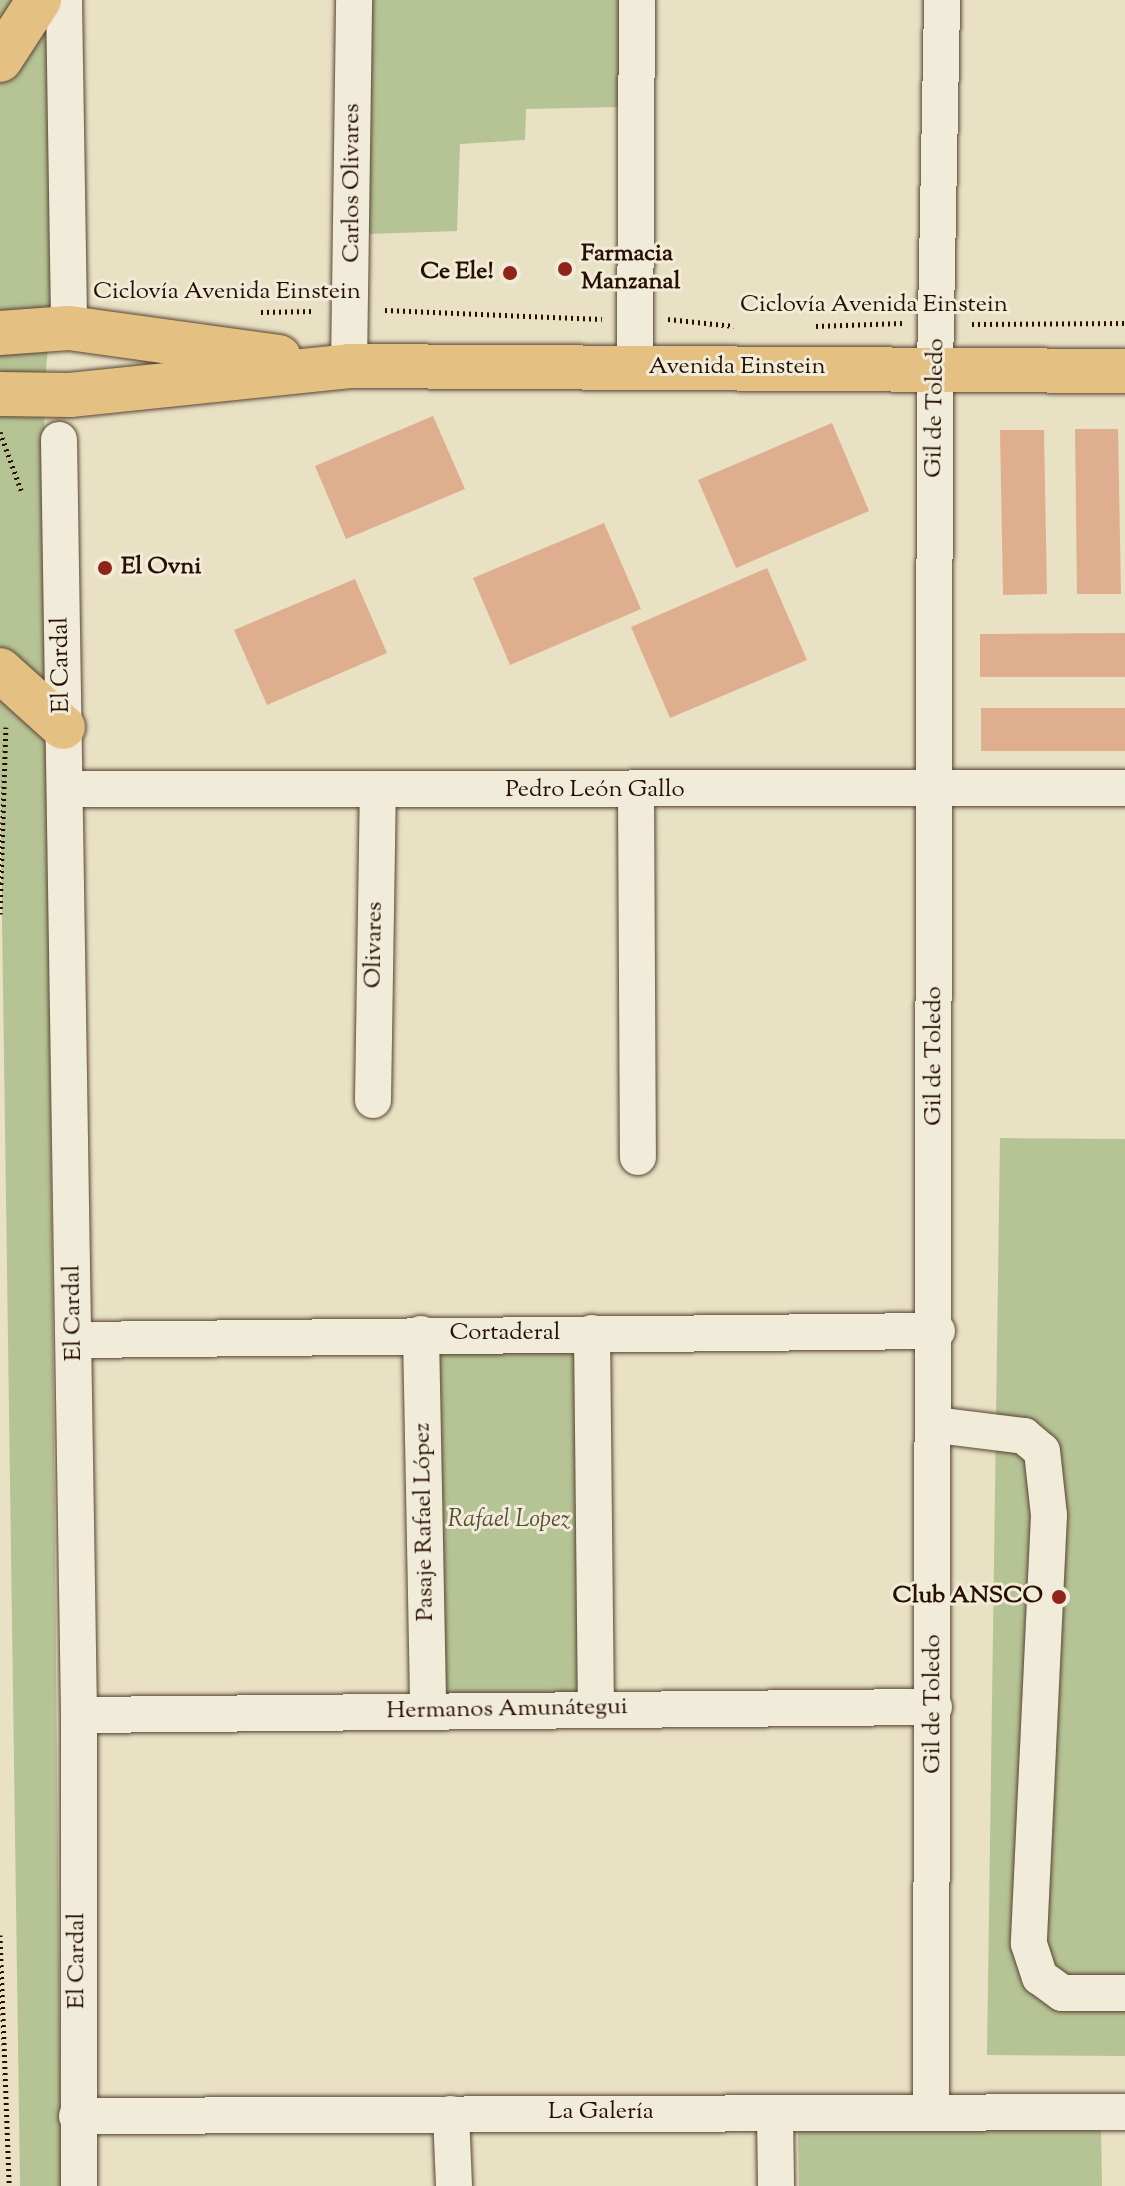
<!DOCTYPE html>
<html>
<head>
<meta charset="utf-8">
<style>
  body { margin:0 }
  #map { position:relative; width:1125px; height:2186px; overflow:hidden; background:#e9e1c4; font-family:"Sorts Mill Goudy",serif }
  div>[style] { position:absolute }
  .green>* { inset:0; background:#b6c395 }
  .building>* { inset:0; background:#dfae8e }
  .path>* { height:5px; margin-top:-2.5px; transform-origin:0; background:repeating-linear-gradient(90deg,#280f02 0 2px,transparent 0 6px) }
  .roads { filter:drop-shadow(0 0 2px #584432) drop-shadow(0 0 2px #584432) }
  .minor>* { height:36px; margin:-18px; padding:0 18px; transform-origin:18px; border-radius:18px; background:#f1ecd9 }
  .major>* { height:44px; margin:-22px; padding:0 22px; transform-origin:22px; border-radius:22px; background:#e4c082 }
  .dots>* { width:22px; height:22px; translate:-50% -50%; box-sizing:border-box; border:4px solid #f1ecd9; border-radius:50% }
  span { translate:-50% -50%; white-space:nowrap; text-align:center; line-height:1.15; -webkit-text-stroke:6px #f1ecd9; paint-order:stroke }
  .street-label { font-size:24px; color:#280f02 }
  .poi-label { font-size:24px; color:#280f02; font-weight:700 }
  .left { translate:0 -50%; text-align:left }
  .right { translate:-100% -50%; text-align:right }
  .park-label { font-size:24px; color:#5a4e35; font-style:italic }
</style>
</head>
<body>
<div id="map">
  <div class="green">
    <i style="clip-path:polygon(0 0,53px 0,55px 281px,44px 388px,61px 2186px,20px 2186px,0 776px)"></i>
    <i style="clip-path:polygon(364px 0,621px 0,620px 107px,526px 109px,525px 140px,460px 144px,457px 231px,369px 234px)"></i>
    <i style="clip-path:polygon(1000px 1138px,1125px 1139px,1125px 2056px,987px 2055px)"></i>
    <i style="clip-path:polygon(430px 1343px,583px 1343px,585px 1699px,437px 1701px)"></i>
    <i style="clip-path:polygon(1101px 2128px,1102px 2186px,799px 2186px,798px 2129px)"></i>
  </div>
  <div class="building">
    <i style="clip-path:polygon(433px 416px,465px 489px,346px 539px,315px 466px)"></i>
    <i style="clip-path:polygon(832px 423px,869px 511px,736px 568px,698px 480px)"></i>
    <i style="clip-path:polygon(1075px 429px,1118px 429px,1121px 594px,1077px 594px)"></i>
    <i style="clip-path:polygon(1000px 430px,1044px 430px,1047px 594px,1003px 595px)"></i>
    <i style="clip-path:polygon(604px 523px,641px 609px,510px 665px,473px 578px)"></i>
    <i style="clip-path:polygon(767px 568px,807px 660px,670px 718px,631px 627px)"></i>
    <i style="clip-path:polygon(355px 579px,387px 653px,267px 705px,234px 630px)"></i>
    <i style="clip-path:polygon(1125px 633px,1125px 677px,980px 677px,980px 634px)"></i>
    <i style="clip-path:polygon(981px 708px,1125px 708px,1125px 751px,981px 751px)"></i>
  </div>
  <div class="path">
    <i style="left:385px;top:310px;width:217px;rotate:2.4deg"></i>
    <i style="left:261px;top:312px;width:54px;rotate:-1.1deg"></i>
    <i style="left:668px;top:319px;width:66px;rotate:6.1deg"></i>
    <i style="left:972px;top:324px;width:153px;rotate:-0.4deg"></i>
    <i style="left:816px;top:326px;width:86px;rotate:-2deg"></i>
    <i style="left:0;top:432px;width:62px;rotate:70.1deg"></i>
    <i style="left:0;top:914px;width:187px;rotate:-88.2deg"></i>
    <i style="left:0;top:1935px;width:251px;rotate:87.9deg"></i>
  </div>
  <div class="roads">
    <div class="minor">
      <i style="left:64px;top:0;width:328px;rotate:89.1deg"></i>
      <i style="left:349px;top:366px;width:366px;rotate:-89.2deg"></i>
      <i style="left:635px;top:367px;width:367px;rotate:-89.7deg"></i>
      <i style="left:59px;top:440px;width:1275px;rotate:89.1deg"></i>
      <i style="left:79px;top:1715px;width:471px;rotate:90deg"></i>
      <i style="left:66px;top:789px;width:1059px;rotate:-0.05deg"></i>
      <i style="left:636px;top:792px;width:365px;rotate:89.7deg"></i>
      <i style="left:373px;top:1100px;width:311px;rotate:-89.1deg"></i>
      <i style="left:592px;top:1333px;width:376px;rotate:89.4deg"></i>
      <i style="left:421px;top:1334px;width:376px;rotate:88.9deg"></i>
      <i style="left:74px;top:1340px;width:863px;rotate:-0.6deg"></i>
      <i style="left:936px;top:1425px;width:89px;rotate:7.1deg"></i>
      <i style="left:1024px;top:1436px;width:23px;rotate:40deg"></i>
      <i style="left:1042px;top:1451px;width:64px;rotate:83.8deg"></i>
      <i style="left:1049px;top:1515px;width:429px;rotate:92.7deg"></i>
      <i style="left:1029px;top:1944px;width:35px;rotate:72deg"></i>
      <i style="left:1040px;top:1977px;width:27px;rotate:36deg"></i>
      <i style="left:1062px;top:1993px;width:63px"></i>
      <i style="left:79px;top:1715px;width:855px;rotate:-0.54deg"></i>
      <i style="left:931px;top:2112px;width:1743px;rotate:-89.87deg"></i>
      <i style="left:935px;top:369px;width:369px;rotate:-88.9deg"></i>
      <i style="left:775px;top:2113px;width:73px;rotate:89.2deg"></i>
      <i style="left:451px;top:2114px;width:72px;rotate:87.6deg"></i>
      <i style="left:77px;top:2116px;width:1048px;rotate:-0.22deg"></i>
    </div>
    <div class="major">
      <i style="left:0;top:60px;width:72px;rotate:-57deg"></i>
      <i style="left:0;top:333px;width:69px;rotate:-4.1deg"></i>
      <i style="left:69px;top:328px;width:212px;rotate:7.9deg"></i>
      <i style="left:0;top:394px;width:70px;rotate:0.8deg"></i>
      <i style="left:70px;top:395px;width:281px;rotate:-5.9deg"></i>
      <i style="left:349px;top:366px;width:776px;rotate:0.37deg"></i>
      <i style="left:0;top:670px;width:85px;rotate:42.1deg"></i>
    </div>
  </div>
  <div class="dots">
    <i style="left:565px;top:269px;background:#8f2418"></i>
    <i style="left:510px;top:273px;background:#8f2418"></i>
    <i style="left:105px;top:568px;background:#8f2418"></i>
    <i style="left:1059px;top:1597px;background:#8f2418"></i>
  </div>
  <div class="street-label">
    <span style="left:353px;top:183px;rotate:-90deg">Carlos Olivares</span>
    <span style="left:227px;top:293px">Ciclovía Avenida Einstein</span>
    <span style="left:874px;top:306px">Ciclovía Avenida Einstein</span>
    <span style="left:737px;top:368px">Avenida Einstein</span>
    <span style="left:936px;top:408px;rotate:-89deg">Gil de Toledo</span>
    <span style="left:62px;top:665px;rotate:-91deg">El Cardal</span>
    <span style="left:595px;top:791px">Pedro León Gallo</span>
    <span style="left:375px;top:945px;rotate:-89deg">Olivares</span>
    <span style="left:935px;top:1056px;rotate:-90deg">Gil de Toledo</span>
    <span style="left:74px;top:1313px;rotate:-91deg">El Cardal</span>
    <span style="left:505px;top:1334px">Cortaderal</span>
    <span style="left:425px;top:1522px;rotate:-91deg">Pasaje Rafael López</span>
    <span style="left:934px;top:1704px;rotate:-90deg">Gil de Toledo</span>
    <span style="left:507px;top:1710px;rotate:-1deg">Hermanos Amunátegui</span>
    <span style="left:78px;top:1961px;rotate:-90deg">El Cardal</span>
    <span style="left:601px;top:2113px">La Galería</span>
  </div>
  <div class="poi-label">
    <span class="left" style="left:581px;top:269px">Farmacia<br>Manzanal</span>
    <span class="right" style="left:494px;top:273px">Ce Ele!</span>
    <span class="left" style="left:121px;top:568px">El Ovni</span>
    <span class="right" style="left:1043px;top:1597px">Club ANSCO</span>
  </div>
  <div class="park-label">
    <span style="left:509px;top:1521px">Rafael Lopez</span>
  </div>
</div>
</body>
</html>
